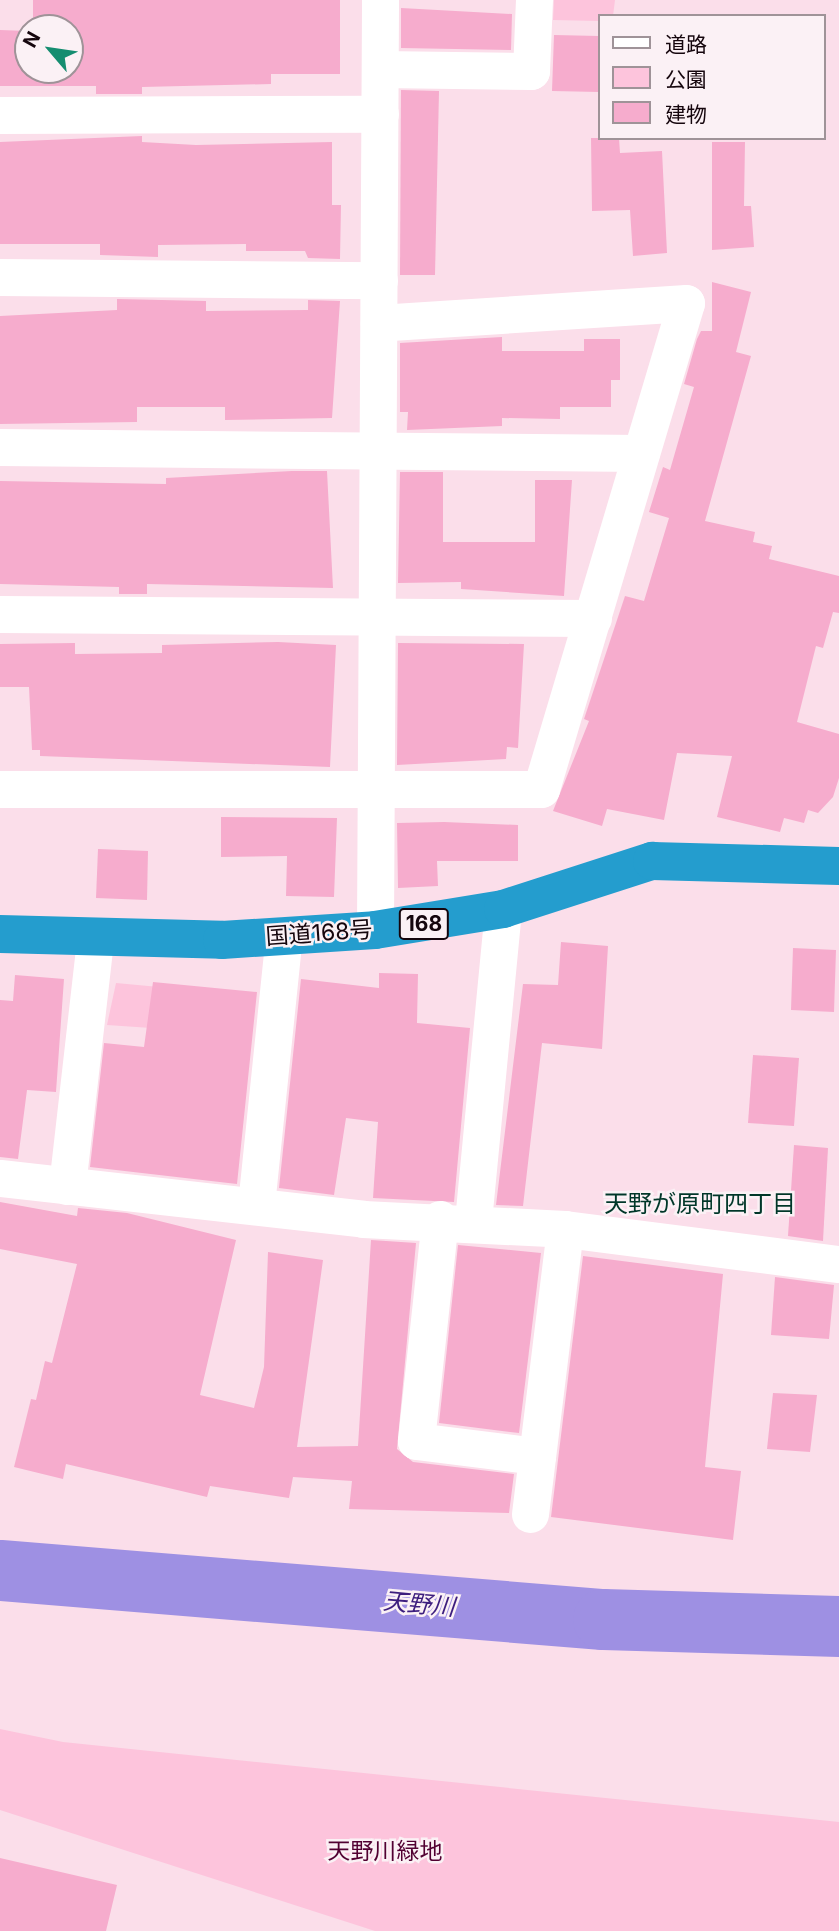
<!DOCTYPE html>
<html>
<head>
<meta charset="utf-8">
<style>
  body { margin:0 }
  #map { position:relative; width:839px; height:1931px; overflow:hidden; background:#fbdeea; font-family:Inter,"Noto Sans JP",sans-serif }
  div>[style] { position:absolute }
  .green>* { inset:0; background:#fdc4dc }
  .river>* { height:61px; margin:-30.5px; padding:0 30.5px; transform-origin:30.5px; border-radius:30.5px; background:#9e90e3 }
  .building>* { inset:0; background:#f6accd }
  .street>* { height:37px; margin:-18.5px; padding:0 18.5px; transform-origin:18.5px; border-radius:18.5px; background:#fff }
  .highway>* { height:38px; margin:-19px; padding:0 19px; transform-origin:19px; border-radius:19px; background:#249dce }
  span { translate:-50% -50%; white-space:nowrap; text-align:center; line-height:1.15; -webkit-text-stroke:5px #fbf1f5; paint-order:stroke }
  .shield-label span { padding:2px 5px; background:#fbf1f5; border:2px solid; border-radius:5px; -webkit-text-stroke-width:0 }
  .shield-label { font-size:21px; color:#15060d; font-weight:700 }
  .street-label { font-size:23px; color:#15060d }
  .park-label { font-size:23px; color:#520032 }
  .neighbourhood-label { font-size:24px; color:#003729 }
  .water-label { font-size:24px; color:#3d1e7e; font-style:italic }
  .legend { position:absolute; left:598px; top:14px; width:228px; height:126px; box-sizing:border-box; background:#fbf1f5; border:2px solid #9f9398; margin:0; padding:9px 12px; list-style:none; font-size:21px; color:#15060d }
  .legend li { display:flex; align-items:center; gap:14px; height:35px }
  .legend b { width:35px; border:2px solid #9f9398 }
  .north { position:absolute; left:14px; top:14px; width:70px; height:70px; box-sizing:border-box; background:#fbf1f5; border:2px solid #9f9398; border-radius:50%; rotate:299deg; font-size:19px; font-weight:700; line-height:28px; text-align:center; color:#15060d }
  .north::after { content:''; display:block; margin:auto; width:24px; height:32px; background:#158d70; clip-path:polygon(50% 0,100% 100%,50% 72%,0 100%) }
</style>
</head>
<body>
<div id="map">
  <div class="green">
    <i style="clip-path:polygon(554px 0,615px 0,613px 16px,599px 16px,599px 21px,553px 20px)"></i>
    <i style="clip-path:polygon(116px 983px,159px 987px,151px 1028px,107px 1025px)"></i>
    <i style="clip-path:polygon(0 1729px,63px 1742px,839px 1822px,839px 1931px,375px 1931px,0 1810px)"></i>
  </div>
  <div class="river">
    <i style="left:0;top:1570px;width:605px;rotate:4.65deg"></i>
    <i style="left:603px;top:1619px;width:236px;rotate:1.7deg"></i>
  </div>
  <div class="building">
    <i style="clip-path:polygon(33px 0,340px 0,340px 74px,271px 74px,271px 84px,142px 87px,142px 94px,96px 94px,96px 86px,0 86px,0 30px,28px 31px,28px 70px,70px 70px,70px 28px,33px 28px)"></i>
    <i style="clip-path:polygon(401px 8px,512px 14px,511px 50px,401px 48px)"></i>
    <i style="clip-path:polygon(554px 35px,599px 36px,599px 92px,552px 91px)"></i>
    <i style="clip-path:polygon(401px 90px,439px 91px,435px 275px,400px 275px)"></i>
    <i style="clip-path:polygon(142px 136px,142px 142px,196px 145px,332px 142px,332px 205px,341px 205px,340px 259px,308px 258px,305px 251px,246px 251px,246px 244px,158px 245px,158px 257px,100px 255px,100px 244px,0 244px,0 142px)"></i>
    <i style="clip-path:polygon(591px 138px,619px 138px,620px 153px,662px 151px,667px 253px,633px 256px,630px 210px,592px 211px)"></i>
    <i style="clip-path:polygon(712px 142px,745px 142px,744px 206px,751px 206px,754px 247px,712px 250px)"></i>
    <i style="clip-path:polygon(712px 282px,751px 292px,736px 352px,751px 356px,705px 521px,755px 532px,753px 542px,772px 546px,769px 559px,839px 576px,839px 613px,833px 612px,823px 648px,816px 646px,797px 722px,839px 734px,839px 778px,833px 797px,818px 813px,808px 810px,804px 823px,784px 818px,780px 832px,717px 817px,732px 756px,677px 753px,664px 820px,607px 809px,602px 826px,553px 811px,589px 721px,584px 719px,625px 596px,644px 601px,669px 518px,649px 512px,663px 467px,670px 470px,694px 387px,684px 384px,697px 339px,701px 331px,712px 331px)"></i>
    <i style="clip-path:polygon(117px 299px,206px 301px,206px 311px,308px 310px,308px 300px,340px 301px,332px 418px,225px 420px,225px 407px,137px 407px,137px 422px,0 424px,0 316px,117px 310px)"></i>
    <i style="clip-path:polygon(502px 337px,502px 351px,584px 351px,584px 339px,620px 339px,620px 380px,611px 380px,611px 407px,560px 407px,560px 419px,502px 418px,502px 426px,407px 430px,408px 412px,400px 412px,400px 343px)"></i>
    <i style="clip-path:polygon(292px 471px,327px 471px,333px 588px,147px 584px,147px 594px,119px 594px,119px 587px,0 584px,0 481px,166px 484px,166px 478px)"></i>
    <i style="clip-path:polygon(400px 472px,443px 472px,443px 542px,535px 542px,535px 480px,572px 480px,564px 596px,461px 589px,461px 582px,398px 583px)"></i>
    <i style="clip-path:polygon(278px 642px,336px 645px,330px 767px,40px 756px,40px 750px,32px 750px,29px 687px,0 687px,0 644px,75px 643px,75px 654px,162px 653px,162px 645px)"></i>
    <i style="clip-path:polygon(398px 643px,524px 644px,518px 748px,507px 747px,506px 759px,397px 765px)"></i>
    <i style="clip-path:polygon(221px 817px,337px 818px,334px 897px,286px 896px,287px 856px,221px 857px)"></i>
    <i style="clip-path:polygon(444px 822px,518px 825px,518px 861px,437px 861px,438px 886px,398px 888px,397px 823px)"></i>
    <i style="clip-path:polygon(98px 849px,148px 851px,147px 900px,96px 898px)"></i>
    <i style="clip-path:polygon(561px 942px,608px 946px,602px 1049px,542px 1043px,523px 1206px,496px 1205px,523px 984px,558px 985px)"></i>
    <i style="clip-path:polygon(793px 948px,836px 950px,834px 1012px,791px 1010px)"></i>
    <i style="clip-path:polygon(379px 973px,418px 974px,417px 1023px,470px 1028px,454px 1202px,373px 1198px,378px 1122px,346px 1118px,334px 1195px,279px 1188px,301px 979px,379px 988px)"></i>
    <i style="clip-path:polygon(15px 975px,64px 979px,56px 1092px,27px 1090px,18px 1159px,0 1157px,0 1000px,13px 1001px)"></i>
    <i style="clip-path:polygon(153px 982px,257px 992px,237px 1184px,90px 1167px,104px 1043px,144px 1047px)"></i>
    <i style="clip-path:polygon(753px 1055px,799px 1058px,794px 1126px,748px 1123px)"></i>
    <i style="clip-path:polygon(794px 1145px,828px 1148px,823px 1241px,788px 1236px)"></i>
    <i style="clip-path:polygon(0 1202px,77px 1216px,78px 1208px,127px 1213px,236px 1240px,200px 1395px,254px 1408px,264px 1367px,268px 1252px,323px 1260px,297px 1447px,358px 1446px,371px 1240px,416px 1243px,397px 1449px,413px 1462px,514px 1474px,509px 1513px,349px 1509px,352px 1481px,293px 1477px,289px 1498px,210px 1486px,207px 1497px,66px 1464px,63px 1479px,14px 1467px,31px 1399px,36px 1400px,45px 1361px,52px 1363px,77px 1264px,0 1249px)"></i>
    <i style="clip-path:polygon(458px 1245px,541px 1253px,519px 1433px,439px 1423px)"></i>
    <i style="clip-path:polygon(583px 1256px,723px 1274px,705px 1467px,741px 1471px,733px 1540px,551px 1517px)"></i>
    <i style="clip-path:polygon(775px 1277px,834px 1285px,829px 1339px,771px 1335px)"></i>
    <i style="clip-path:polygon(773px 1393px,817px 1395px,810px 1452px,767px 1449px)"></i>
    <i style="clip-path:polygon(0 1858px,117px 1885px,106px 1931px,0 1931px)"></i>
  </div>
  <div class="street">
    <i style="left:380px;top:69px;width:151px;rotate:0.8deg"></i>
    <i style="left:531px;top:71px;width:71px;rotate:-87.6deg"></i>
    <i style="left:0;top:115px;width:380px;rotate:-0.2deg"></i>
    <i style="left:0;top:277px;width:379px;rotate:0.5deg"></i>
    <i style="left:0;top:447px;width:641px;rotate:0.54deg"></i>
    <i style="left:0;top:614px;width:593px;rotate:0.39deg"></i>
    <i style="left:0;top:789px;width:541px"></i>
    <i style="left:541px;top:789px;width:507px;rotate:-73.39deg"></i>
    <i style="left:686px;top:303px;width:308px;rotate:176.3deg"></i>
    <i style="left:375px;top:930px;width:930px;rotate:-89.69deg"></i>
    <i style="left:0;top:1178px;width:365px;rotate:6.4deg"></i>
    <i style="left:363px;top:1219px;width:202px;rotate:2.8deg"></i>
    <i style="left:565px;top:1229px;width:276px;rotate:7.3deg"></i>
    <i style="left:67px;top:1186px;width:249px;rotate:-83.5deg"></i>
    <i style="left:256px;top:1205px;width:271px;rotate:-84.1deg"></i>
    <i style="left:440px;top:1219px;width:223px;rotate:96.2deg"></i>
    <i style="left:416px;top:1441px;width:122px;rotate:7.1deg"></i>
    <i style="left:473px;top:1221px;width:313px;rotate:-84.5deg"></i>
    <i style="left:530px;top:1514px;width:287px;rotate:-83deg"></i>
  </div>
  <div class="highway">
    <i style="left:0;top:934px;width:222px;rotate:1.5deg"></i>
    <i style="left:222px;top:940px;width:153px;rotate:-3.7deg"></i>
    <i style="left:375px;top:930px;width:130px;rotate:-9.3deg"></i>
    <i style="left:503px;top:909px;width:157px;rotate:-17.9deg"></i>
    <i style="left:652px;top:861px;width:187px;rotate:1.5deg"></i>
  </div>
  <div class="shield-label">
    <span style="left:424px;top:924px">168</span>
  </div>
  <div class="street-label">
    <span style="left:319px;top:933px;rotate:-4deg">国道168号</span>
  </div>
  <div class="park-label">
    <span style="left:385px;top:1851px">天野川緑地</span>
  </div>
  <div class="neighbourhood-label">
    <span style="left:700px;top:1204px">天野が原町四丁目</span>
  </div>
  <div class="water-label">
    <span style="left:419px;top:1604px;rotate:5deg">天野川</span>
  </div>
  <ul class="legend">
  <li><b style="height:9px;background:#fff"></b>道路</li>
  <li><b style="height:19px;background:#fdc4dc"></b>公園</li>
  <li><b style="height:19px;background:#f6accd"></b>建物</li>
  </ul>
  <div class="north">N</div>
</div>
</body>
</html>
